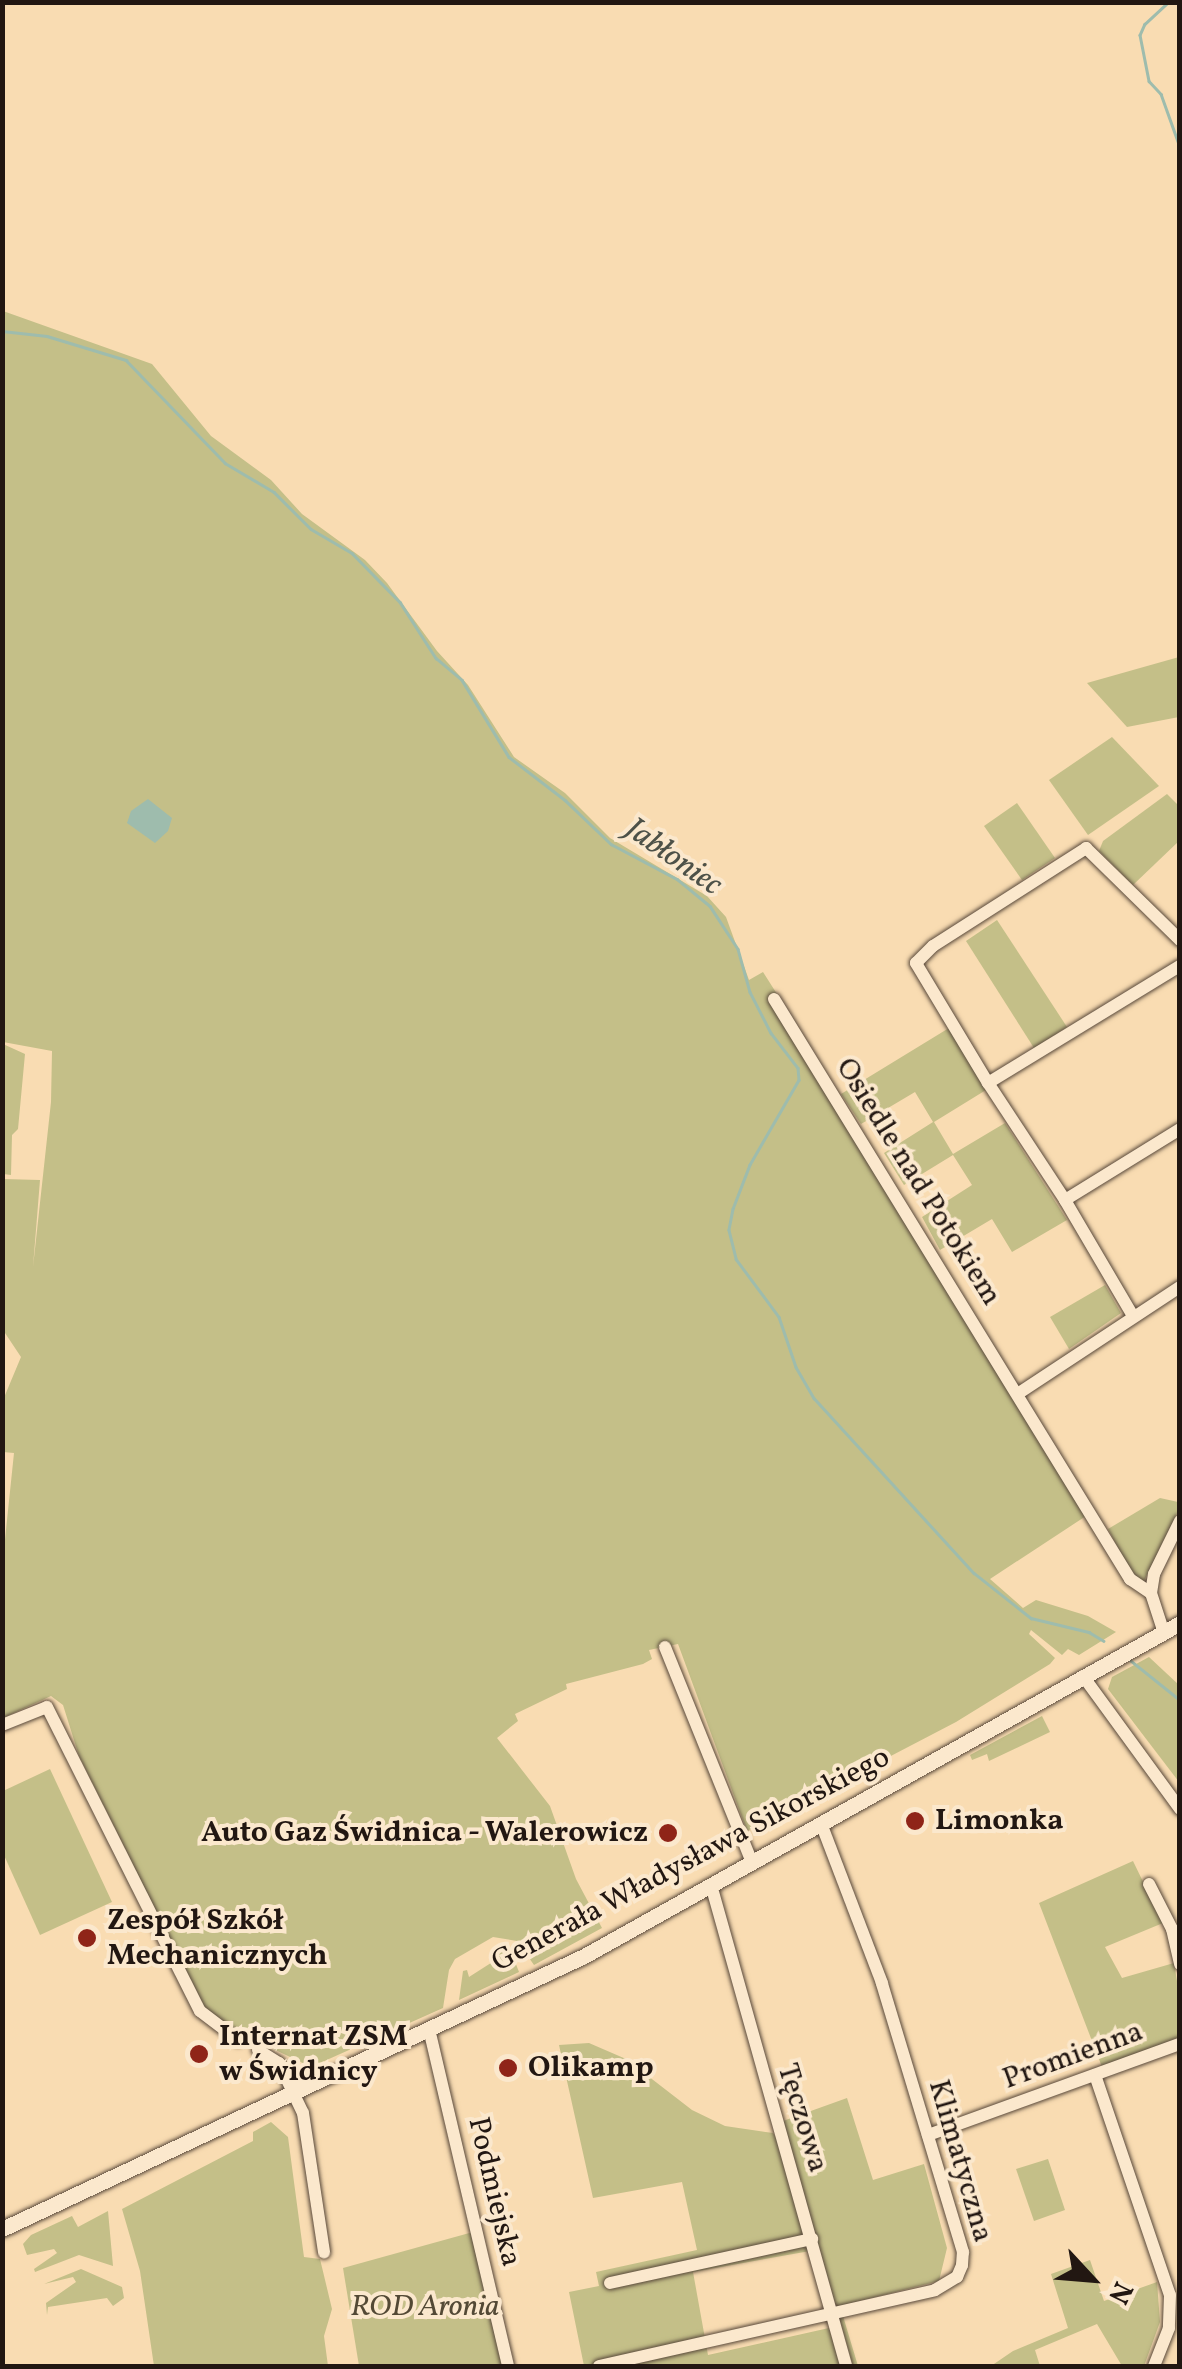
<!DOCTYPE html>
<html>
<head>
<meta charset="utf-8">
<style>
  body { margin:0 }
  #map { position:relative; width:1182px; height:2369px; overflow:hidden; background:#f9dcb2; font-family:Vollkorn,serif }
  div>[style] { position:absolute }
  .green>* { inset:0; background:#c4bf88 }
  .water>* { inset:0; background:#9ebcad }
  .stream>* { height:2.5px; margin:-1.25px; padding:0 1.25px; transform-origin:1.25px; border-radius:1.25px; background:#9ebcad }
  .roads { filter:drop-shadow(0 0 2px #58483a) drop-shadow(0 0 2px #58483a) }
  .minor>* { height:12px; margin:-6px; padding:0 6px; transform-origin:6px; border-radius:6px; background:#fbe8cd }
  .tertiary>* { height:15px; margin:-7.5px; padding:0 7.5px; transform-origin:7.5px; border-radius:7.5px; background:#fbe8cd }
  .dots>* { width:28px; height:28px; translate:-50% -50%; box-sizing:border-box; border:5px solid #fbe8cd; border-radius:50% }
  span { translate:-50% -50%; white-space:nowrap; text-align:center; line-height:1.15; -webkit-text-stroke:8px #fbe8cd; paint-order:stroke }
  .street-label { font-size:30px; color:#221712 }
  .poi-label { font-size:30px; color:#221712; font-weight:700 }
  .left { translate:0 -50%; text-align:left }
  .right { translate:-100% -50%; text-align:right }
  .park-label { font-size:30px; color:#534935; font-style:italic }
  .water-label { font-size:32px; color:#4d5148; font-style:italic }
  .frame { position:absolute; inset:0; border:5px solid #221712; pointer-events:none }
  .north { position:absolute; left:1042px; top:2229px; width:100px; height:100px; -webkit-text-stroke:8px #fbe8cd; paint-order:stroke; rotate:116deg; font-size:28px; font-weight:700; line-height:40px; text-align:center; color:#221712 }
  .north::after { content:''; display:block; margin:auto; width:35px; height:45px; background:#221712; clip-path:polygon(50% 0,100% 100%,50% 72%,0 100%) }
</style>
</head>
<body>
<div id="map">
  <div class="green">
    <i style="clip-path:polygon(3px 311px,152px 364px,211px 436px,271px 480px,302px 514px,365px 560px,387px 583px,437px 651px,468px 685px,514px 757px,565px 793px,610px 838px,707px 896px,726px 917px,749px 980px,763px 972px,777px 994px,1086px 1516px,990px 1579px,1023px 1608px,1036px 1600px,1088px 1616px,1116px 1632px,1079px 1655px,1068px 1649px,1062px 1655px,1031px 1630px,1029px 1634px,1055px 1658px,1050px 1664px,956px 1722px,747px 1831px,678px 1644px,649px 1650px,652px 1659px,643px 1664px,566px 1684px,567px 1689px,515px 1714px,518px 1721px,497px 1738px,550px 1806px,576px 1879px,602px 1928px,534px 1965px,517px 1941px,493px 1937px,455px 1959px,449px 1970px,443px 2008px,311px 2067px,227px 2027px,206px 2011px,79px 1756px,63px 1705px,51px 1696px,3px 1718px,2px 1568px,14px 1453px,3px 1452px,3px 1400px,21px 1357px,3px 1330px,3px 1179px,40px 1180px,33px 1267px,51px 1102px,52px 1051px,3px 1042px)"></i>
    <i style="clip-path:polygon(1179px 657px,1179px 717px,1127px 727px,1087px 683px)"></i>
    <i style="clip-path:polygon(1112px 737px,1159px 786px,1088px 835px,1049px 780px)"></i>
    <i style="clip-path:polygon(1167px 794px,1179px 806px,1179px 841px,1133px 885px,1099px 851px,1103px 841px)"></i>
    <i style="clip-path:polygon(1017px 803px,1055px 858px,1022px 880px,984px 826px)"></i>
    <i style="clip-path:polygon(997px 920px,1067px 1027px,1034px 1048px,966px 941px)"></i>
    <i style="clip-path:polygon(949px 1028px,986px 1090px,934px 1122px,953px 1154px,1005px 1123px,1067px 1220px,1012px 1252px,992px 1219px,940px 1250px,922px 1217px,972px 1185px,953px 1155px,904px 1185px,884px 1153px,933px 1122px,915px 1092px,861px 1124px,841px 1094px)"></i>
    <i style="clip-path:polygon(3px 1044px,25px 1054px,18px 1129px,12px 1135px,11px 1175px,3px 1174px)"></i>
    <i style="clip-path:polygon(1105px 1285px,1121px 1313px,1069px 1349px,1050px 1317px)"></i>
    <i style="clip-path:polygon(1160px 1498px,1178px 1502px,1179px 1509px,1143px 1583px,1130px 1571px,1108px 1529px)"></i>
    <i style="clip-path:polygon(1149px 1657px,1179px 1685px,1179px 1782px,1108px 1689px,1112px 1677px)"></i>
    <i style="clip-path:polygon(1042px 1716px,1050px 1732px,989px 1761px,987px 1754px,972px 1760px,970px 1755px)"></i>
    <i style="clip-path:polygon(50px 1769px,112px 1902px,40px 1935px,3px 1853px,3px 1791px)"></i>
    <i style="clip-path:polygon(1133px 1861px,1163px 1923px,1105px 1947px,1122px 1978px,1174px 1963px,1179px 1993px,1179px 2038px,1102px 2067px,1039px 1903px)"></i>
    <i style="clip-path:polygon(501px 1950px,512px 1954px,519px 1972px,459px 2000px,463px 1971px,467px 1970px,469px 1977px,494px 1961px,494px 1952px)"></i>
    <i style="clip-path:polygon(589px 2043px,626px 2059px,692px 2110px,725px 2126px,773px 2133px,777px 2139px,810px 2251px,693px 2272px,708px 2355px,829px 2328px,840px 2366px,584px 2366px,569px 2292px,599px 2286px,596px 2272px,697px 2250px,682px 2182px,593px 2198px,559px 2045px)"></i>
    <i style="clip-path:polygon(847px 2098px,873px 2180px,924px 2164px,947px 2248px,939px 2281px,840px 2306px,858px 2366px,853px 2366px,783px 2121px)"></i>
    <i style="clip-path:polygon(271px 2122px,288px 2137px,304px 2257px,320px 2259px,332px 2309px,324px 2336px,328px 2366px,154px 2366px,140px 2271px,122px 2209px,253px 2141px,253px 2132px)"></i>
    <i style="clip-path:polygon(1048px 2159px,1065px 2210px,1034px 2221px,1016px 2169px)"></i>
    <i style="clip-path:polygon(108px 2211px,113px 2266px,79px 2255px,35px 2272px,34px 2269px,57px 2253px,54px 2249px,27px 2255px,23px 2244px,31px 2235px,72px 2216px,78px 2227px)"></i>
    <i style="clip-path:polygon(473px 2232px,502px 2366px,359px 2366px,343px 2268px)"></i>
    <i style="clip-path:polygon(1090px 2260px,1104px 2301px,1157px 2282px,1160px 2322px,1144px 2366px,1122px 2366px,1097px 2324px,1035px 2350px,1040px 2366px,991px 2366px,1013px 2351px,1068px 2328px,1051px 2274px)"></i>
    <i style="clip-path:polygon(81px 2269px,122px 2287px,124px 2298px,113px 2306px,107px 2298px,48px 2307px,47px 2315px,46px 2303px,76px 2282px,73px 2277px,44px 2284px)"></i>
  </div>
  <div class="water">
    <i style="clip-path:polygon(148px 799px,172px 818px,168px 831px,155px 843px,127px 823px,131px 811px)"></i>
  </div>
  <div class="stream">
    <i style="left:1169px;top:2px;width:33px;rotate:137deg"></i>
    <i style="left:1145px;top:24px;width:12px;rotate:114deg"></i>
    <i style="left:1140px;top:35px;width:47px;rotate:78.9deg"></i>
    <i style="left:1149px;top:81px;width:18px;rotate:47deg"></i>
    <i style="left:1161px;top:94px;width:56px;rotate:70.3deg"></i>
    <i style="left:2px;top:331px;width:45px;rotate:6.3deg"></i>
    <i style="left:47px;top:336px;width:83px;rotate:16.9deg"></i>
    <i style="left:126px;top:360px;width:143px;rotate:46.1deg"></i>
    <i style="left:225px;top:463px;width:57px;rotate:30.6deg"></i>
    <i style="left:274px;top:492px;width:52px;rotate:45deg"></i>
    <i style="left:311px;top:529px;width:48px;rotate:30.3deg"></i>
    <i style="left:352px;top:553px;width:69px;rotate:45.6deg"></i>
    <i style="left:400px;top:602px;width:67px;rotate:57.3deg"></i>
    <i style="left:436px;top:658px;width:34px;rotate:40deg"></i>
    <i style="left:462px;top:680px;width:90px;rotate:58.6deg"></i>
    <i style="left:509px;top:757px;width:71px;rotate:37.5deg"></i>
    <i style="left:565px;top:800px;width:64px;rotate:43.7deg"></i>
    <i style="left:611px;top:844px;width:75px;rotate:27.9deg"></i>
    <i style="left:677px;top:879px;width:43px;rotate:39.3deg"></i>
    <i style="left:710px;top:906px;width:51px;rotate:56.9deg"></i>
    <i style="left:738px;top:949px;width:45px;rotate:74.4deg"></i>
    <i style="left:750px;top:992px;width:46px;rotate:62.9deg"></i>
    <i style="left:771px;top:1033px;width:44px;rotate:52.4deg"></i>
    <i style="left:798px;top:1068px;width:12px;rotate:85deg"></i>
    <i style="left:799px;top:1080px;width:98px;rotate:120deg"></i>
    <i style="left:750px;top:1165px;width:47px;rotate:111.1deg"></i>
    <i style="left:733px;top:1209px;width:21px;rotate:101deg"></i>
    <i style="left:729px;top:1230px;width:30px;rotate:76deg"></i>
    <i style="left:736px;top:1259px;width:72px;rotate:53.4deg"></i>
    <i style="left:779px;top:1317px;width:53px;rotate:71.2deg"></i>
    <i style="left:796px;top:1367px;width:36px;rotate:60deg"></i>
    <i style="left:814px;top:1398px;width:237px;rotate:47.6deg"></i>
    <i style="left:974px;top:1573px;width:73px;rotate:38.3deg"></i>
    <i style="left:1031px;top:1618px;width:60px;rotate:13.6deg"></i>
    <i style="left:1089px;top:1632px;width:17px;rotate:31deg"></i>
    <i style="left:1130px;top:1660px;width:64px;rotate:38.7deg"></i>
  </div>
  <div class="roads">
    <div class="minor">
      <i style="left:774px;top:999px;width:681px;rotate:58.46deg"></i>
      <i style="left:1130px;top:1579px;width:25px;rotate:34deg"></i>
      <i style="left:988px;top:1083px;width:140px;rotate:-121deg"></i>
      <i style="left:916px;top:963px;width:24px;rotate:-45deg"></i>
      <i style="left:933px;top:946px;width:182px;rotate:-32.6deg"></i>
      <i style="left:1086px;top:848px;width:132px;rotate:44.4deg"></i>
      <i style="left:1065px;top:1200px;width:135px;rotate:-31.7deg"></i>
      <i style="left:1133px;top:1316px;width:134px;rotate:-120.4deg"></i>
      <i style="left:1065px;top:1200px;width:140px;rotate:-123.3deg"></i>
      <i style="left:988px;top:1083px;width:225px;rotate:-31.4deg"></i>
      <i style="left:1019px;top:1393px;width:193px;rotate:-33.4deg"></i>
      <i style="left:1163px;top:1630px;width:39px;rotate:-108deg"></i>
      <i style="left:1151px;top:1593px;width:19px;rotate:-81deg"></i>
      <i style="left:1154px;top:1574px;width:59px;rotate:-63.9deg"></i>
      <i style="left:665px;top:1647px;width:232px;rotate:68deg"></i>
      <i style="left:1083px;top:1676px;width:165px;rotate:53.9deg"></i>
      <i style="left:2px;top:1725px;width:48px;rotate:-21.8deg"></i>
      <i style="left:47px;top:1707px;width:340px;rotate:63.3deg"></i>
      <i style="left:200px;top:2011px;width:48px;rotate:37.3deg"></i>
      <i style="left:1149px;top:1884px;width:51px;rotate:62.9deg"></i>
      <i style="left:1172px;top:1929px;width:36px;rotate:77deg"></i>
      <i style="left:711px;top:1885px;width:500px;rotate:74.3deg"></i>
      <i style="left:429px;top:2029px;width:346px;rotate:76.8deg"></i>
      <i style="left:258px;top:2050px;width:25px;rotate:32deg"></i>
      <i style="left:279px;top:2063px;width:55px;rotate:64.4deg"></i>
      <i style="left:303px;top:2113px;width:141px;rotate:81.4deg"></i>
      <i style="left:1095px;top:2075px;width:232px;rotate:71.2deg"></i>
      <i style="left:1170px;top:2295px;width:33px;rotate:92deg"></i>
      <i style="left:1169px;top:2328px;width:41px;rotate:111.5deg"></i>
      <i style="left:928px;top:2135px;width:268px;rotate:-19.9deg"></i>
      <i style="left:610px;top:2283px;width:207px;rotate:-12.3deg"></i>
      <i style="left:599px;top:2366px;width:344px;rotate:-12.7deg"></i>
      <i style="left:935px;top:2290px;width:26px;rotate:-31deg"></i>
      <i style="left:957px;top:2277px;width:13px;rotate:-67deg"></i>
      <i style="left:962px;top:2265px;width:13px;rotate:-86deg"></i>
      <i style="left:963px;top:2252px;width:281px;rotate:-106.8deg"></i>
      <i style="left:882px;top:1983px;width:171px;rotate:-110.9deg"></i>
    </div>
    <div class="tertiary">
      <i style="left:2px;top:2229px;width:643px;rotate:-25.13deg"></i>
      <i style="left:584px;top:1956px;width:683px;rotate:-29.19deg"></i>
    </div>
  </div>
  <div class="dots">
    <i style="left:915px;top:1821px;background:#8f2418"></i>
    <i style="left:668px;top:1833px;background:#8f2418"></i>
    <i style="left:87px;top:1938px;background:#8f2418"></i>
    <i style="left:199px;top:2054px;background:#8f2418"></i>
    <i style="left:508px;top:2068px;background:#8f2418"></i>
  </div>
  <div class="street-label">
    <span style="left:918px;top:1182px;rotate:58deg">Osiedle nad Potokiem</span>
    <span style="left:691px;top:1860px;rotate:-28deg">Generała Władysława Sikorskiego</span>
    <span style="left:1073px;top:2056px;rotate:-20deg">Promienna</span>
    <span style="left:802px;top:2118px;rotate:73deg">Tęczowa</span>
    <span style="left:960px;top:2161px;rotate:74deg">Klimatyczna</span>
    <span style="left:494px;top:2192px;rotate:77deg">Podmiejska</span>
  </div>
  <div class="poi-label">
    <span class="left" style="left:935px;top:1821px">Limonka</span>
    <span class="right" style="left:648px;top:1833px">Auto Gaz Świdnica - Walerowicz</span>
    <span class="left" style="left:107px;top:1938px">Zespół Szkół<br>Mechanicznych</span>
    <span class="left" style="left:219px;top:2054px">Internat ZSM<br>w Świdnicy</span>
    <span class="left" style="left:528px;top:2068px">Olikamp</span>
  </div>
  <div class="park-label">
    <span style="left:425px;top:2307px">ROD Aronia</span>
  </div>
  <div class="water-label">
    <span style="left:673px;top:858px;rotate:35deg">Jabłoniec</span>
  </div>
  <div class="frame"></div>
  <div class="north">N</div>
</div>
</body>
</html>
